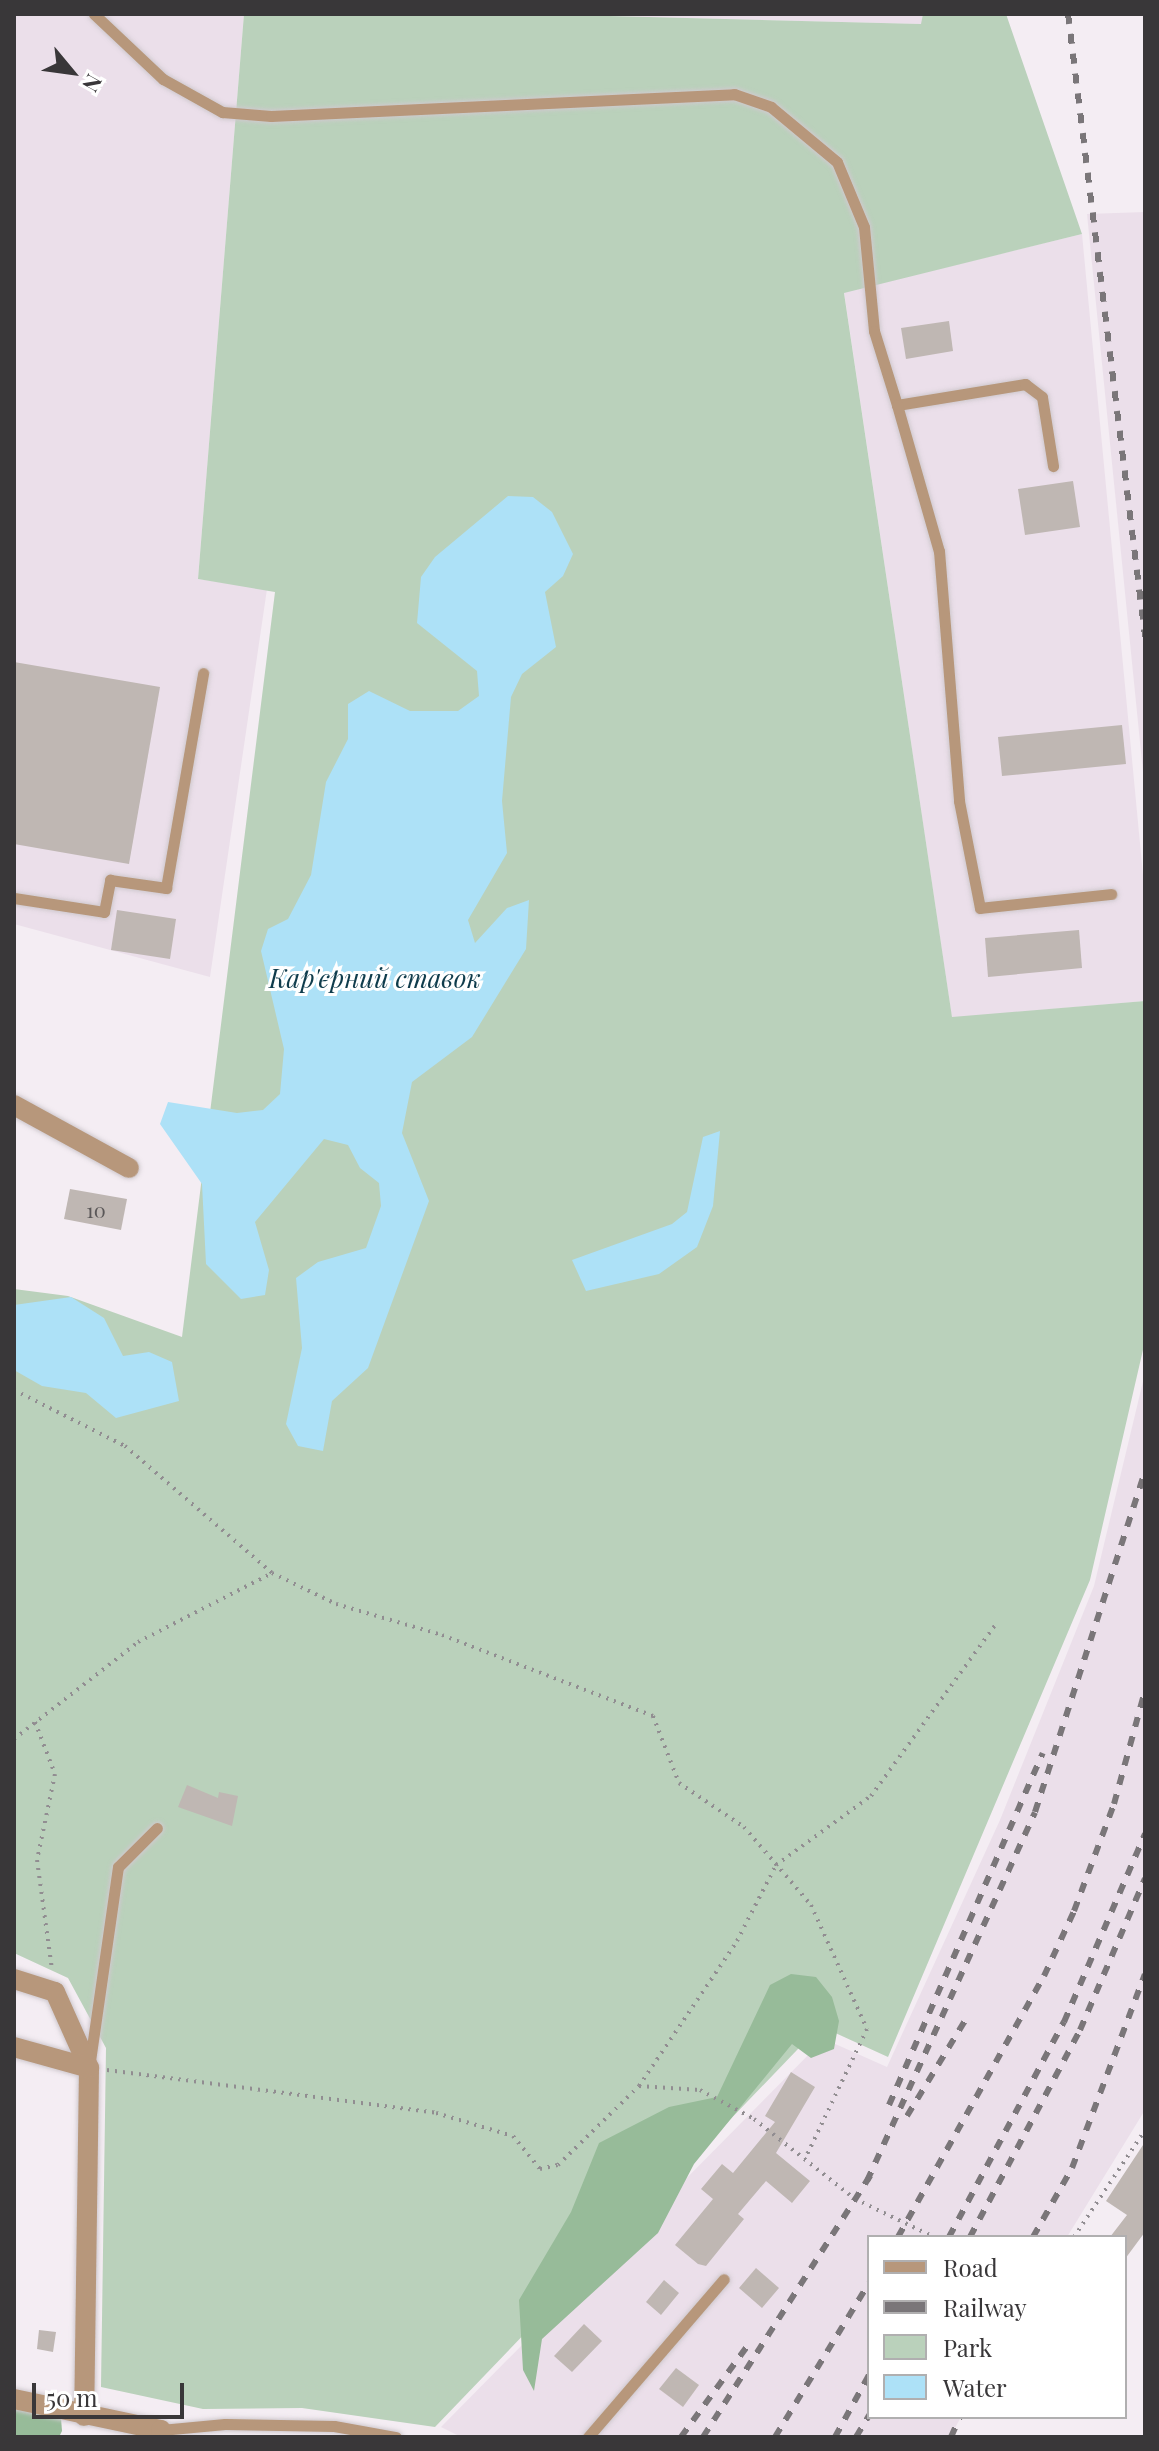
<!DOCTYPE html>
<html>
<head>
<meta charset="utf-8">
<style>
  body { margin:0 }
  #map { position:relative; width:1159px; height:2451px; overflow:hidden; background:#f4edf3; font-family:"Playfair Display",serif }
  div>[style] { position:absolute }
  .built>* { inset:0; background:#ebdfea }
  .green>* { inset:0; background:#bad1bb }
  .forest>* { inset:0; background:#97bb99 }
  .water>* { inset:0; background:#ade1f7 }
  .building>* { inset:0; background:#bfb7b3 }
  .path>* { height:4px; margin-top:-2px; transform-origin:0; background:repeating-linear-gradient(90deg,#918d91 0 2px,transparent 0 8px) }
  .roads { filter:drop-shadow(0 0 2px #cfc9ce) drop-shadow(0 0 2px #cfc9ce) }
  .service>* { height:11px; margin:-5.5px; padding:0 5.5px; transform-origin:5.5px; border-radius:5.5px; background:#b7977b }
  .minor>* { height:20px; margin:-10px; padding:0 10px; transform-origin:10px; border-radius:10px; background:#b7977b }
  .rail>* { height:6px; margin-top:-3px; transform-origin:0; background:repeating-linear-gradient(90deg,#7a7679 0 10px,transparent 0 20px) }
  span { translate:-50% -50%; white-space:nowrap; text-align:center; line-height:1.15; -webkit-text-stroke:6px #fff; paint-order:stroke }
  .number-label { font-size:20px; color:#5a5758 }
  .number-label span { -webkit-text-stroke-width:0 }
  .water-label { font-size:26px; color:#0f3c4c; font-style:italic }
  .frame { position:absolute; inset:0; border:16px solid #393739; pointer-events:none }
  .legend { position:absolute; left:867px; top:2235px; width:260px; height:184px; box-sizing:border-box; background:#fff; border:2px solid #b0afb0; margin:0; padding:10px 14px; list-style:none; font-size:24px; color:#393739 }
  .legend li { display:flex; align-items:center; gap:16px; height:40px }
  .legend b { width:40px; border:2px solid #b0afb0 }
  .north { position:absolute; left:32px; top:32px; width:80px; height:80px; -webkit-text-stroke:6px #fff; paint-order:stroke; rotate:119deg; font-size:22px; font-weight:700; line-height:32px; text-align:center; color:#393739 }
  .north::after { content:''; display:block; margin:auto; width:28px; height:36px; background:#393739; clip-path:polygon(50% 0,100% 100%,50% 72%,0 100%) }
  .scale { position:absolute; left:32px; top:2383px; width:152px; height:36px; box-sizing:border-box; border:4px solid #393739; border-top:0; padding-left:10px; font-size:24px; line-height:28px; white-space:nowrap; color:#393739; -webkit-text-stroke:6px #fff; paint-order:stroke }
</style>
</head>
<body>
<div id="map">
  <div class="built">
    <i style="clip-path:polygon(14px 14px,244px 14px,198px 579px,267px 589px,210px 977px,14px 924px)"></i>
    <i style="clip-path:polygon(533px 14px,923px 14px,922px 24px)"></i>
    <i style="clip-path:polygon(1145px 212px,1145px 792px,1087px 214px)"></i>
    <i style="clip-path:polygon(1082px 234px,1145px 896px,1145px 1001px,952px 1018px,844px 292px)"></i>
    <i style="clip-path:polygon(1145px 1373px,1145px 2110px,1067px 2237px,869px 2237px,869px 2417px,961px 2417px,950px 2437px,461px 2437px,441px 2427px,824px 2039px,887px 2067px,1000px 1820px,1094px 1586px)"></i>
  </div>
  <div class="green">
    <i style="clip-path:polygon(244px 14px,533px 14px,921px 24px,923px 14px,1006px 14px,1082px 234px,844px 293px,952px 1017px,1145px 1001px,1145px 1341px,1090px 1580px,888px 2057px,820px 2026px,435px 2427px,302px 2408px,203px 2409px,101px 2387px,106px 2048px,68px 1978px,14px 1953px,14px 1289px,68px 1296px,182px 1337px,275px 592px,198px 579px)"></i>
  </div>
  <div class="forest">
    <i style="clip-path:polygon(791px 1974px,816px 1977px,832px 1997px,839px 2021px,834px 2049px,811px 2058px,792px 2044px,694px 2164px,658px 2233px,542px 2339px,534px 2391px,523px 2370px,519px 2300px,571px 2212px,599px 2143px,669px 2107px,717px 2097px,770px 1985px)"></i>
    <i style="clip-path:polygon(14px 2407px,61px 2418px,62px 2431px,59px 2437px,14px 2435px)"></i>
  </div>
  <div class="water">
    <i style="clip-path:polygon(508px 496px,533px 497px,552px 512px,573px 554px,563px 576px,545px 592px,556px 647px,522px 674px,511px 697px,502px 801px,507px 853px,468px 920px,475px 943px,507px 908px,529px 900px,526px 949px,472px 1037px,412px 1082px,402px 1133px,429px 1201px,368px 1368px,332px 1401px,323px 1451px,298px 1446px,286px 1424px,302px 1348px,296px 1278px,318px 1262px,366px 1248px,381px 1206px,379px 1183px,360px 1168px,348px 1145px,324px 1139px,255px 1222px,269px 1270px,265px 1295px,241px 1299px,206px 1264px,202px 1184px,160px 1124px,168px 1102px,237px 1113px,263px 1110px,280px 1094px,284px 1049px,261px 951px,268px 929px,288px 919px,311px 875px,326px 782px,348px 739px,348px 704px,369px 691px,410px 711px,458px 711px,479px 696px,477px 671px,417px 623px,421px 577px,435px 557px)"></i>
    <i style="clip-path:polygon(720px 1131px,713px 1206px,697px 1247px,659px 1274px,586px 1291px,572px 1260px,672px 1224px,687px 1212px,703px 1137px)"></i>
    <i style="clip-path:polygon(71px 1297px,104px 1318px,123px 1356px,149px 1352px,172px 1362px,179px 1401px,116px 1418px,86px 1393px,42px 1386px,14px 1370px,14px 1305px)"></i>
  </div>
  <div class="building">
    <i style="clip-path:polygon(949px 321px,953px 351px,906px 359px,901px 328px)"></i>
    <i style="clip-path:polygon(1073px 481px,1080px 527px,1025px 535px,1018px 489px)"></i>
    <i style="clip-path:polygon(14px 662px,160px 687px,129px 864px,14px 844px)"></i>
    <i style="clip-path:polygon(1122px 725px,1126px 764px,1002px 776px,998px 737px)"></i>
    <i style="clip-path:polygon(117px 910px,176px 919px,170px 959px,111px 950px)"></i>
    <i style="clip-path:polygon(1079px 930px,1082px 968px,988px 977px,985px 938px)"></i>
    <i style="clip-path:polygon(70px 1189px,127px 1199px,121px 1230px,64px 1219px)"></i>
    <i style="clip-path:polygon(187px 1785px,218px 1798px,219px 1792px,238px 1796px,232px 1826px,178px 1807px)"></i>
    <i style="clip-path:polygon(791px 2072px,815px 2087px,776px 2153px,810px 2181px,792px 2203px,766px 2181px,738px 2214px,744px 2219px,706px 2266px,698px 2264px,675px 2245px,713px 2199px,701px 2189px,722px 2164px,733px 2173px,775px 2122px,765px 2116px)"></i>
    <i style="clip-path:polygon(1145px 2142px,1145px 2232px,1125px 2259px,1125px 2237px,1110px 2237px,1127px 2215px,1106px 2201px)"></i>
    <i style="clip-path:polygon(756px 2268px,779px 2288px,762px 2308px,739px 2288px)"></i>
    <i style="clip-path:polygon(664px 2280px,679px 2293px,661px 2315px,646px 2302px)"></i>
    <i style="clip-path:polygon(584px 2324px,602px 2341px,572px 2372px,554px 2356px)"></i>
    <i style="clip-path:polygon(39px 2330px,56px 2332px,53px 2352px,37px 2349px)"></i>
    <i style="clip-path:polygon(676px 2368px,699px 2385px,683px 2407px,659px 2389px)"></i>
  </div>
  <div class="path">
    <i style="left:14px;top:1390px;width:124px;rotate:26.8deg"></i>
    <i style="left:125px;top:1446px;width:194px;rotate:40.8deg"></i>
    <i style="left:35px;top:1722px;width:56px;rotate:69deg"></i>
    <i style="left:55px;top:1774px;width:88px;rotate:101.8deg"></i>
    <i style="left:37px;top:1860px;width:111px;rotate:82.2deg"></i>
    <i style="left:14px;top:1739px;width:157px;rotate:-38deg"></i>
    <i style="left:138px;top:1642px;width:151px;rotate:-27.2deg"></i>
    <i style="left:272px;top:1573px;width:71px;rotate:25.8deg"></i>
    <i style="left:336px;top:1604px;width:110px;rotate:16.3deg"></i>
    <i style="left:442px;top:1635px;width:226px;rotate:21deg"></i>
    <i style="left:653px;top:1716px;width:72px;rotate:68.8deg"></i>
    <i style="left:679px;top:1783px;width:78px;rotate:34.1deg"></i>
    <i style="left:744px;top:1827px;width:103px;rotate:49.3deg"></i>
    <i style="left:811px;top:1905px;width:136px;rotate:65.7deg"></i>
    <i style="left:867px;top:2029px;width:144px;rotate:115.5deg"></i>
    <i style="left:107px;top:2070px;width:332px;rotate:7.4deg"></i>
    <i style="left:436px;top:2113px;width:80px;rotate:16.6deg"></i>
    <i style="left:513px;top:2136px;width:43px;rotate:50.7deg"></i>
    <i style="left:540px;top:2169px;width:18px;rotate:-13deg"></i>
    <i style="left:558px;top:2165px;width:113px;rotate:-44.3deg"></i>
    <i style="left:639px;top:2086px;width:61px;rotate:3.8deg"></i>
    <i style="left:700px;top:2090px;width:61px;rotate:28.2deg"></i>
    <i style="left:754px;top:2119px;width:129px;rotate:38.4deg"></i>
    <i style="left:855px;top:2199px;width:88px;rotate:25.7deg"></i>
    <i style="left:639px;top:2086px;width:175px;rotate:-55.9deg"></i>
    <i style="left:737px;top:1941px;width:85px;rotate:-62.8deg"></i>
    <i style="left:776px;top:1865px;width:117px;rotate:-36deg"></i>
    <i style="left:871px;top:1796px;width:213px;rotate:-54deg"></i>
    <i style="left:1074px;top:2237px;width:128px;rotate:-56.4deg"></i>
  </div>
  <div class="roads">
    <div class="service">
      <i style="left:94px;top:14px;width:95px;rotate:43.3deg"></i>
      <i style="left:163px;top:79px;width:68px;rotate:29.2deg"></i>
      <i style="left:222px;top:112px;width:49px;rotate:4.7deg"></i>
      <i style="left:271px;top:116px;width:464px;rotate:-2.7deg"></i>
      <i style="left:734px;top:94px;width:39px;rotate:19deg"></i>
      <i style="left:771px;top:107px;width:86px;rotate:39.8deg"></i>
      <i style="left:837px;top:162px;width:70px;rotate:67.4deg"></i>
      <i style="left:864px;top:227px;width:104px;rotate:84.5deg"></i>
      <i style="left:874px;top:331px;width:77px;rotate:72.7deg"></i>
      <i style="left:897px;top:405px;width:130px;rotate:-9.3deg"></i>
      <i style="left:1025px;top:384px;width:21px;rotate:37deg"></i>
      <i style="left:1042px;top:397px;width:70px;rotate:80.9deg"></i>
      <i style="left:897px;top:405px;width:152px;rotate:74deg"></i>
      <i style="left:939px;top:551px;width:251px;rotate:85.4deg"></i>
      <i style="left:959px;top:801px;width:109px;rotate:78.9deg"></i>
      <i style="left:980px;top:908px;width:132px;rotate:-6.1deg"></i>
      <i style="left:14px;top:898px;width:91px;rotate:8.8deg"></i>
      <i style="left:104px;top:912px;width:33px;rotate:-79deg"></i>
      <i style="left:110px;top:880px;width:57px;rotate:8.1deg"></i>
      <i style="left:166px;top:888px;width:218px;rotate:-80.2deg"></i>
      <i style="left:90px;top:2061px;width:196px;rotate:-81.8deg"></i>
      <i style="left:118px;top:1867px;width:55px;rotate:-45deg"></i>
      <i style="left:161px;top:2430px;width:64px;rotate:-5.4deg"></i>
      <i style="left:225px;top:2424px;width:109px;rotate:1.1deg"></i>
      <i style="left:334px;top:2426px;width:63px;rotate:10.1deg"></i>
      <i style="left:588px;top:2437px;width:208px;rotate:-49.3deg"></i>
    </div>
    <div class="minor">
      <i style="left:14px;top:1105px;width:131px;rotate:28.7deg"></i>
      <i style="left:14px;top:1979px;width:43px;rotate:17.6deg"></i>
      <i style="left:55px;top:1992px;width:83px;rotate:65.9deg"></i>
      <i style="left:89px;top:2068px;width:348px;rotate:90.8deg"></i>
      <i style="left:14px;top:2047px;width:78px;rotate:15.6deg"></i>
      <i style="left:14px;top:2399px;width:150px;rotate:11.9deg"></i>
      <i style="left:161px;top:2430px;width:7px;rotate:82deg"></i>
    </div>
  </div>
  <div class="rail">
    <i style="left:1068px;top:14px;width:627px;rotate:82.94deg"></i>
    <i style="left:889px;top:2105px;width:384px;rotate:-66.4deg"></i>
    <i style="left:907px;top:2116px;width:114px;rotate:-58.7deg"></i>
    <i style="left:867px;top:2181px;width:405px;rotate:-65.5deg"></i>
    <i style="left:1035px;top:1812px;width:357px;rotate:-72.1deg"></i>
    <i style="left:898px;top:2237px;width:299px;rotate:-60.8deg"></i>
    <i style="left:1044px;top:1976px;width:72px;rotate:-65.2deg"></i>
    <i style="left:1074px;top:1911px;width:114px;rotate:-69.5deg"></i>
    <i style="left:1114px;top:1804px;width:117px;rotate:-74.7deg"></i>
    <i style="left:949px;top:2237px;width:244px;rotate:-61.9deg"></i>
    <i style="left:1064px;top:2022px;width:205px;rotate:-66.7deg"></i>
    <i style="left:970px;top:2237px;width:234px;rotate:-62deg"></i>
    <i style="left:1080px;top:2030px;width:165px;rotate:-66.8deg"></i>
    <i style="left:1033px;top:2237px;width:79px;rotate:-60.5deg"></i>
    <i style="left:1072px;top:2168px;width:207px;rotate:-69.4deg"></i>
    <i style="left:681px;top:2437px;width:114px;rotate:-53.9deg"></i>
    <i style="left:703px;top:2437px;width:316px;rotate:-57.4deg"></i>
    <i style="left:775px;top:2437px;width:180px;rotate:-58.6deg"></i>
    <i style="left:835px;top:2437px;width:71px;rotate:-61.3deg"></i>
    <i style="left:856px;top:2437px;width:26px;rotate:-59deg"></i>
    <i style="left:951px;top:2437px;width:22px;rotate:-66deg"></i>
  </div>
  <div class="number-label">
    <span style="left:96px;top:1209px">10</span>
  </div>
  <div class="water-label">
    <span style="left:375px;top:978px">Кар'єрний ставок</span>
  </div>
  <div class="frame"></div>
  <ul class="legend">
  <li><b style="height:10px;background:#b7977b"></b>Road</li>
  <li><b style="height:10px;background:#7a7679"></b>Railway</li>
  <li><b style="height:22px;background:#bad1bb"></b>Park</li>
  <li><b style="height:22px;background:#ade1f7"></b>Water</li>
  </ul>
  <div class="north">N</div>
  <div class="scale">50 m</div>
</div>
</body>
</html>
